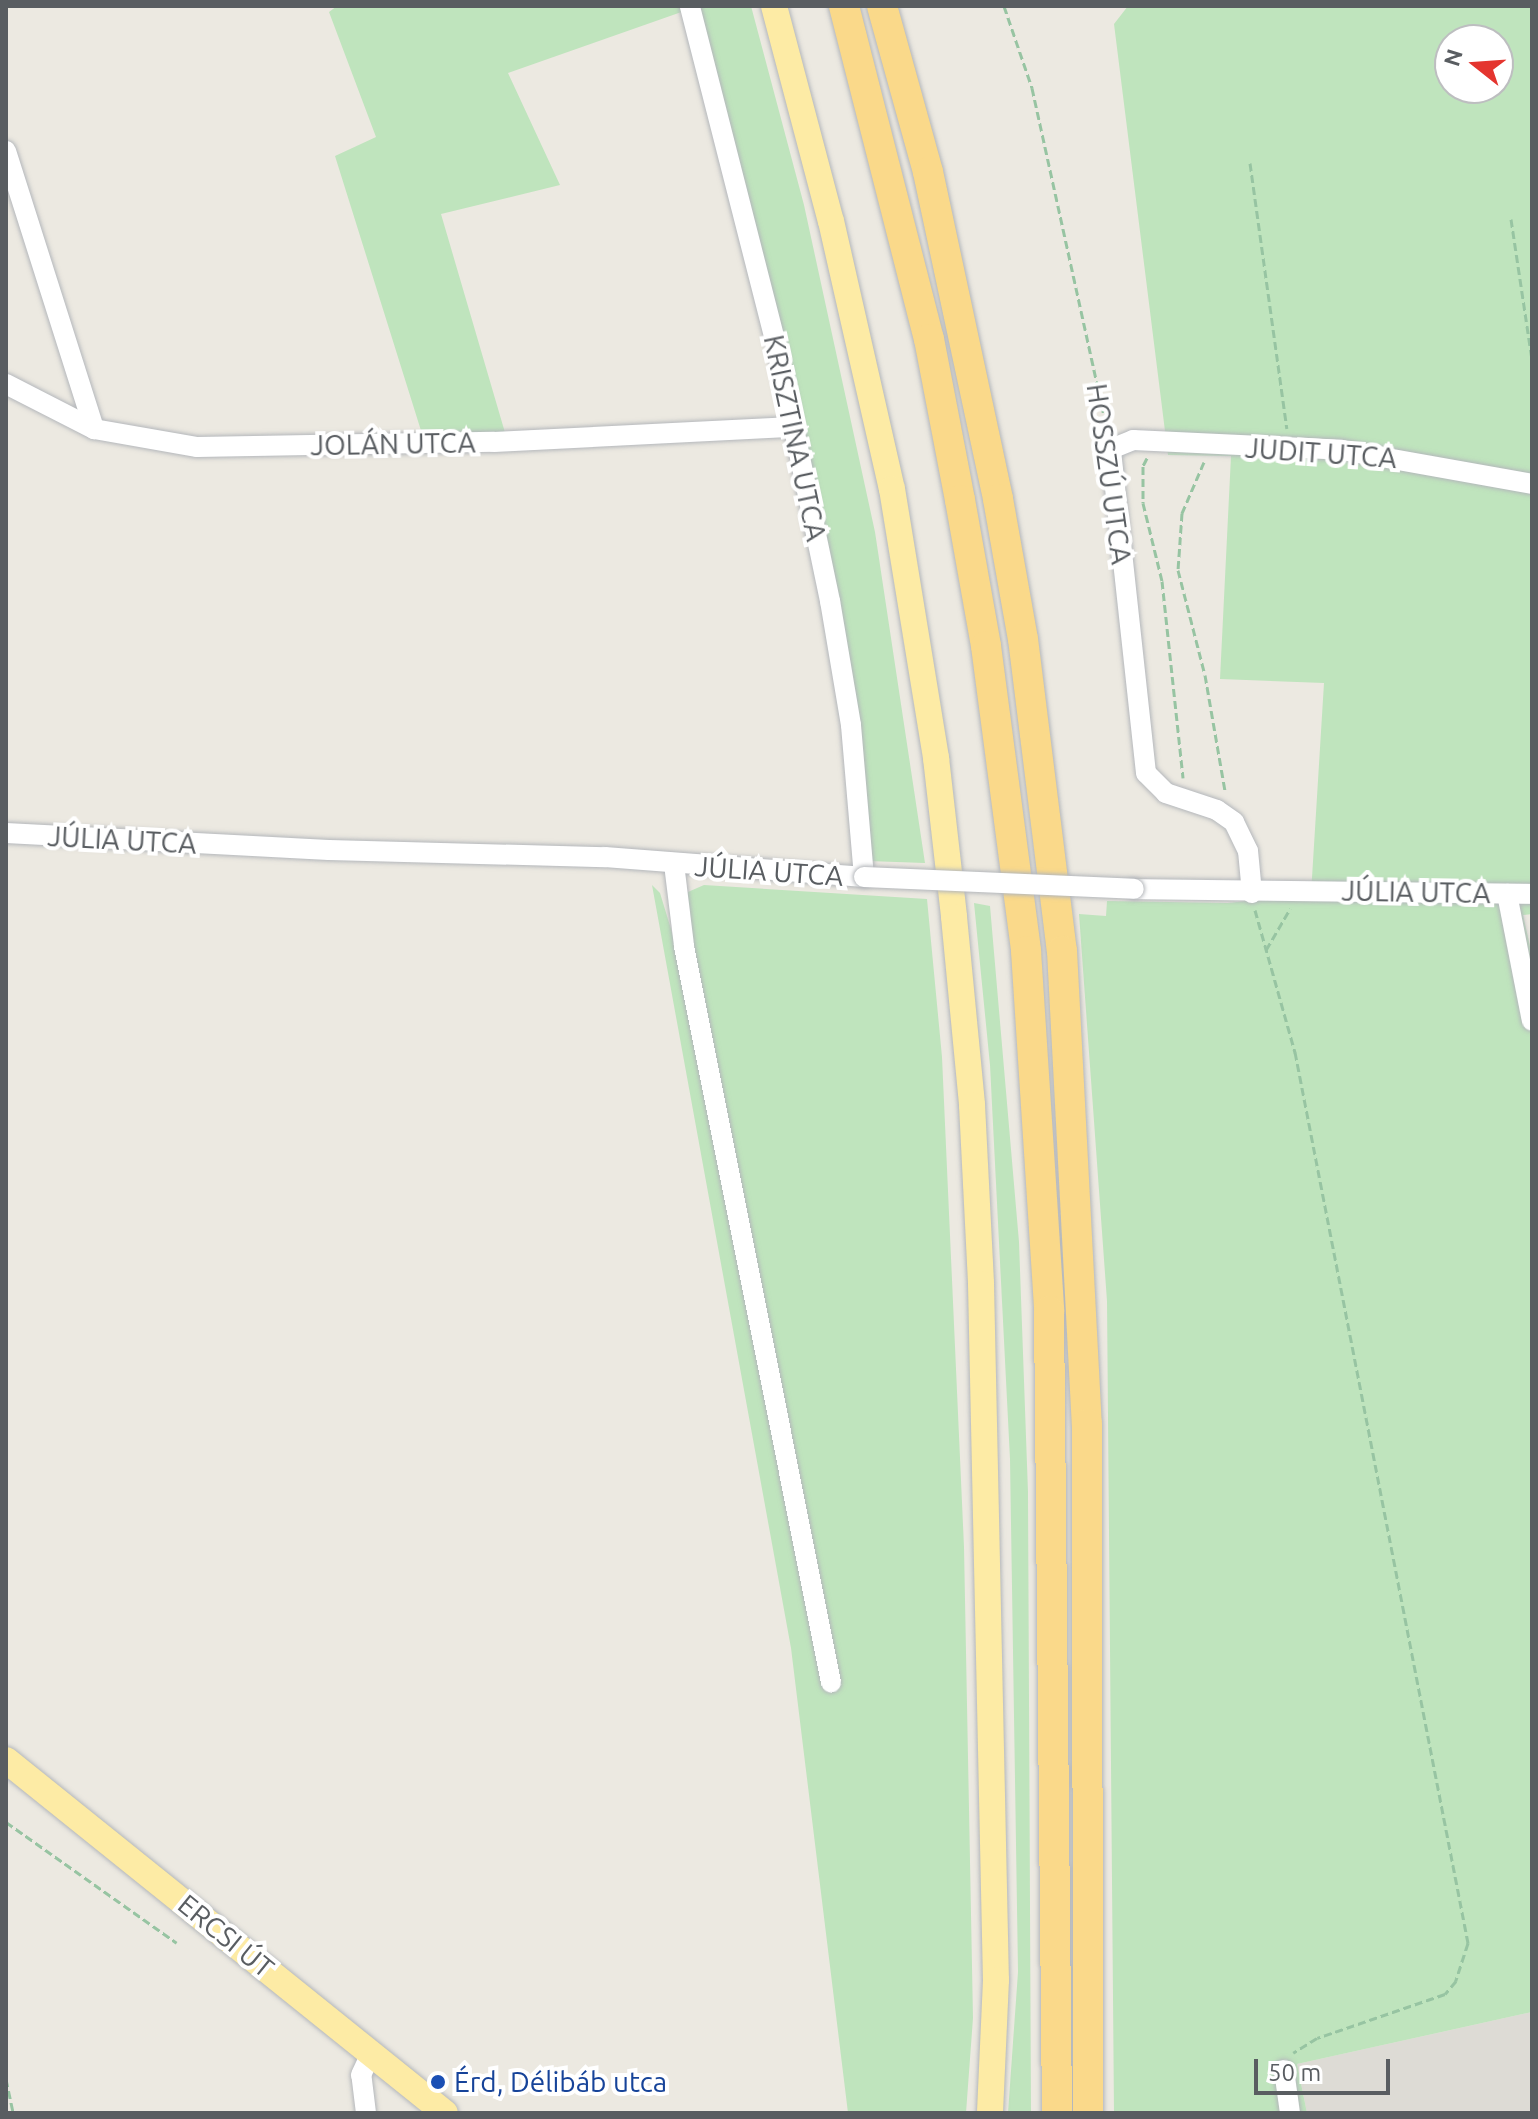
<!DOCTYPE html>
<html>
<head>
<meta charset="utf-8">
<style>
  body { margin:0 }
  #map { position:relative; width:1538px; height:2119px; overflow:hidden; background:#ece9e1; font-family:Ubuntu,sans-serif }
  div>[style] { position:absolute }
  .industrial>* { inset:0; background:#dddbd5 }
  .green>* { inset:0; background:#bfe4bd }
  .path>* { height:3px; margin-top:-1.5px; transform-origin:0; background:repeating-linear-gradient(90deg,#97c4a2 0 8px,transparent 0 12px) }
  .roads { filter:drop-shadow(0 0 2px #b4b7bb) drop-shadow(0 0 2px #b4b7bb) }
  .minor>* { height:20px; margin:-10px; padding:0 10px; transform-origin:10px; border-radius:10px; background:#fff }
  .major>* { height:26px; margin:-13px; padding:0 13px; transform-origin:13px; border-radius:13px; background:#fdeba5 }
  .highway>* { height:30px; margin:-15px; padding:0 15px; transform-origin:15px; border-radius:15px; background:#fad98a }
  .bridges { filter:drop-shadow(0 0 2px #b4b7bb) drop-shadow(0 0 2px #b4b7bb) }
  .minor-bridge>* { height:20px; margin:-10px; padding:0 10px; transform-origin:10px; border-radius:10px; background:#fff }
  .dots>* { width:22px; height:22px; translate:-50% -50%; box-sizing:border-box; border:4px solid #fff; border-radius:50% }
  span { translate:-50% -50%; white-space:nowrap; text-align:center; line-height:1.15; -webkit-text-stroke:8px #fff; paint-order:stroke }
  .street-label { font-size:28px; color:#595d61 }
  .transit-label { font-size:28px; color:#164399 }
  .left { translate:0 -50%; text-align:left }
  .frame { position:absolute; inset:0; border:8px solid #595d61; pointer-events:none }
  .north { position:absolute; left:1434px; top:24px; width:80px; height:80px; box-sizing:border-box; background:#fff; border:2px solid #bdbec0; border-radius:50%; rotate:287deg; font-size:22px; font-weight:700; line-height:32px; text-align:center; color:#595d61 }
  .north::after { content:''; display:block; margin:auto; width:28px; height:36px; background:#e4352f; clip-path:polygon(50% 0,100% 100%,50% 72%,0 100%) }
  .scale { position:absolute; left:1254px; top:2059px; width:136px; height:36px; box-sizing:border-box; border:4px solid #595d61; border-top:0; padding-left:10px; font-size:24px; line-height:28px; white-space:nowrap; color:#595d61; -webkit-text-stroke:6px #fff; paint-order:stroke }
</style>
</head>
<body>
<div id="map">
  <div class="industrial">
    <i style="clip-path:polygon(1532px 2012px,1532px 2113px,1307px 2113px,1297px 2064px)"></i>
  </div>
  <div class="green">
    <i style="clip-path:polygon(337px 6px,751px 6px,804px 205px,875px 532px,925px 863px,868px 861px,841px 663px,690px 9px,508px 73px,560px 185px,441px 214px,506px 436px,423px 437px,335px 156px,376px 137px,329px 12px)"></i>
    <i style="clip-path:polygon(evenodd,1128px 6px,1532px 6px,1532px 914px,1523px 915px,1532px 955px,1532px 2012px,1297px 2064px,1307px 2113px,1114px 2113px,1107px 1301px,1079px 914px,1106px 916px,1107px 901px,1228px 903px,1311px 894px,1324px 683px,1220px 679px,1231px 456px,1168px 455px,1114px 24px,1128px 6px,1450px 40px,1498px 40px,1498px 88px,1450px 88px,1450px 40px)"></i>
    <i style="clip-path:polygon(652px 885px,660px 893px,674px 939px,688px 892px,704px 885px,927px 899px,942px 1057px,964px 1547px,973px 2018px,966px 2113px,848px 2113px,791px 1648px)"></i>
    <i style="clip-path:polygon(974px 903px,990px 906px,1019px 1242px,1028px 1492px,1031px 2113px,1008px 2113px,1018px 1972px,1010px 1459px,990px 1065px)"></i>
  </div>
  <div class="path">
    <i style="left:1004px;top:6px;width:87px;rotate:71.1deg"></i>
    <i style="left:1032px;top:88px;width:350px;rotate:77.6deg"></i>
    <i style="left:1250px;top:163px;width:268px;rotate:82.1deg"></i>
    <i style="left:1511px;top:219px;width:143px;rotate:81.5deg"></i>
    <i style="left:1147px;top:458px;width:9px;rotate:117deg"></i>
    <i style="left:1143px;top:466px;width:37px;rotate:90deg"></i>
    <i style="left:1143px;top:503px;width:80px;rotate:76.3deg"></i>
    <i style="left:1162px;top:581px;width:198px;rotate:83.9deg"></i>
    <i style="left:1204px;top:462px;width:56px;rotate:113.3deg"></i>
    <i style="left:1182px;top:513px;width:57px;rotate:94deg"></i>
    <i style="left:1178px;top:570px;width:108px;rotate:75.6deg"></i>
    <i style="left:1205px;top:675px;width:118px;rotate:80.2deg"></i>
    <i style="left:1255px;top:910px;width:148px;rotate:74.3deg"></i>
    <i style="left:1295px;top:1052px;width:908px;rotate:79.01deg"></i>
    <i style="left:1468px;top:1943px;width:40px;rotate:108deg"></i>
    <i style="left:1456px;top:1981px;width:17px;rotate:130deg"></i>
    <i style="left:1445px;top:1994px;width:135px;rotate:161deg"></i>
    <i style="left:1317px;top:2038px;width:28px;rotate:148deg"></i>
    <i style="left:1266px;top:950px;width:48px;rotate:-59.7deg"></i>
    <i style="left:6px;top:1822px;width:209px;rotate:35.3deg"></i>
    <i style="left:6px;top:2079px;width:35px;rotate:78deg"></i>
  </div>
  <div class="roads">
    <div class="minor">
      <i style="left:6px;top:151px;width:292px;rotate:72.4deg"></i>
      <i style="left:6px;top:384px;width:99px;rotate:27.1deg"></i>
      <i style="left:94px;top:429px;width:105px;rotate:9.9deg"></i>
      <i style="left:197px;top:447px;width:297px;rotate:-1deg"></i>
      <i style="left:494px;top:442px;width:299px;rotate:-2.9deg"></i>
      <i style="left:6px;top:833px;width:323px;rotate:3deg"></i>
      <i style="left:329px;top:850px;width:276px;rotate:1.5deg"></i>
      <i style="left:605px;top:857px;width:260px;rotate:4.4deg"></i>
      <i style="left:864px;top:877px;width:153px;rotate:-94.9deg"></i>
      <i style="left:851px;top:725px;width:126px;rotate:-99.6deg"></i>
      <i style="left:830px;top:601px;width:258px;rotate:-101.8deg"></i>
      <i style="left:777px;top:348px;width:353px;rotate:-104.3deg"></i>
      <i style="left:674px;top:864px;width:83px;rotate:83deg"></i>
      <i style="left:684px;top:946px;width:751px;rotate:78.71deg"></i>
      <i style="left:1134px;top:889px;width:398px;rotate:0.7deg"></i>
      <i style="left:1252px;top:893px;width:42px;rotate:-95.4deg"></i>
      <i style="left:1248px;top:851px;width:32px;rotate:-116deg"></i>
      <i style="left:1234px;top:822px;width:21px;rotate:-145deg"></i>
      <i style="left:1217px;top:810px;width:54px;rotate:-161.6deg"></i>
      <i style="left:1166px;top:793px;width:28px;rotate:-135deg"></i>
      <i style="left:1146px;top:773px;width:326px;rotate:-96.2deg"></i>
      <i style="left:1111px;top:449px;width:24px;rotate:-22deg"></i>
      <i style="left:1133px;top:440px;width:209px;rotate:2.7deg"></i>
      <i style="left:1342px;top:450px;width:193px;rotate:10.1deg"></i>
      <i style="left:1507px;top:894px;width:129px;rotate:78.9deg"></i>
      <i style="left:1284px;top:2070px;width:43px;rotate:82.1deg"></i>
      <i style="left:366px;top:2113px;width:38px;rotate:-97deg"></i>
      <i style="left:361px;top:2075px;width:23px;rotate:-65deg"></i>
    </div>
    <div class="major">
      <i style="left:774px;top:6px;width:222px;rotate:75.2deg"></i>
      <i style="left:831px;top:221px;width:275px;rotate:77.2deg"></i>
      <i style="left:892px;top:489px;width:273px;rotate:80.7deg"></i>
      <i style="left:936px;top:758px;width:160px;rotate:83.5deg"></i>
      <i style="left:954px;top:917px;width:189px;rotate:84.5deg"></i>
      <i style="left:972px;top:1105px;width:179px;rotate:87.1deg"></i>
      <i style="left:981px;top:1284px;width:696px;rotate:88.77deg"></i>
      <i style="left:996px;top:1980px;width:133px;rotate:92.6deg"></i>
      <i style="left:6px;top:1760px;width:563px;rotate:38.8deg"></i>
    </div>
    <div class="highway">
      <i style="left:844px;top:6px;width:344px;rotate:75.7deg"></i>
      <i style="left:929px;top:339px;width:164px;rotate:79.1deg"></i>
      <i style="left:960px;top:500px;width:148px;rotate:79.9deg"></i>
      <i style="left:986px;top:646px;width:308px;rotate:82.5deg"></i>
      <i style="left:1026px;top:951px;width:361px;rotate:86.3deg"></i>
      <i style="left:1049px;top:1311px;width:802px;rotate:89.43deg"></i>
      <i style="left:882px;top:6px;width:172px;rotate:74.5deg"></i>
      <i style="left:928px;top:172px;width:334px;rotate:77.9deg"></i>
      <i style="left:998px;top:499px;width:142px;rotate:79.9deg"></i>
      <i style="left:1023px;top:639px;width:314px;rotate:82.9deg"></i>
      <i style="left:1062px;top:951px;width:474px;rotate:87deg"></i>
      <i style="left:1087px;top:1424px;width:689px;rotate:89.92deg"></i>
    </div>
  </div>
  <div class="bridges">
    <div class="minor-bridge">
      <i style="left:864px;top:877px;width:270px;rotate:2.5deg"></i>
    </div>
  </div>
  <div class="dots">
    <i style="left:438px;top:2082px;background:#1a4fb4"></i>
  </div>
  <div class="street-label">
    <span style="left:795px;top:438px;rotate:78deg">KRISZTINA UTCA</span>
    <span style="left:393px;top:444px;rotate:-1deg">JOLÁN UTCA</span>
    <span style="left:1321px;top:453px;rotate:4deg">JUDIT UTCA</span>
    <span style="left:1109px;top:474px;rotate:82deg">HOSSZÚ UTCA</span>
    <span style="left:122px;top:840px;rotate:3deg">JÚLIA UTCA</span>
    <span style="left:769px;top:871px;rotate:4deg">JÚLIA UTCA</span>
    <span style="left:1416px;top:892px;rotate:1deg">JÚLIA UTCA</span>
    <span style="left:226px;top:1936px;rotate:39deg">ERCSI ÚT</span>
  </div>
  <div class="transit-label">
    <span class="left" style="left:454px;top:2082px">Érd, Délibáb utca</span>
  </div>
  <div class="frame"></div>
  <div class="north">N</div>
  <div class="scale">50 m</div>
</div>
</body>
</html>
